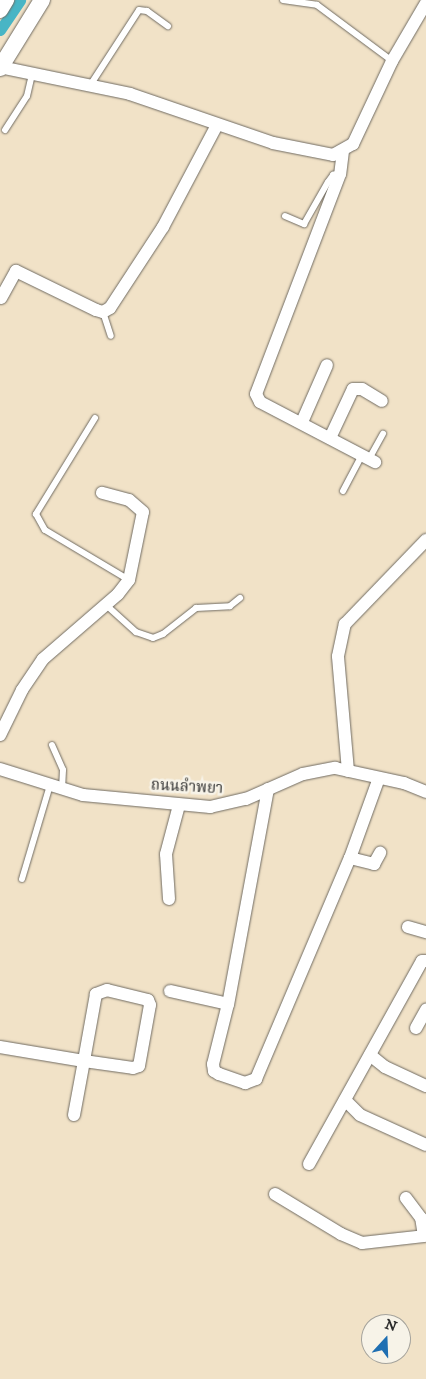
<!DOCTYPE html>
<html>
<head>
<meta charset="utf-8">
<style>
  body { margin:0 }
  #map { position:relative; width:426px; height:1379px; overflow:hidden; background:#f1e2c7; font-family:"IM FELL DW Pica","Noto Serif Thai",serif }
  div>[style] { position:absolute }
  .canal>* { height:11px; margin:-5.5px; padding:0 5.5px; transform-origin:5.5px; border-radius:5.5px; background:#48b5c5 }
  .roads { filter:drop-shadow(0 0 1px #706b62) drop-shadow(0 0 1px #706b62) }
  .service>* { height:6px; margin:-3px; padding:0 3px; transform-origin:3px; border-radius:3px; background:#fff }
  .minor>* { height:12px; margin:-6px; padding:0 6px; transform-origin:6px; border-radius:6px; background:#fff }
  .tertiary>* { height:16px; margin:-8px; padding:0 8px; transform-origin:8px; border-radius:8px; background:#fff }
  span { translate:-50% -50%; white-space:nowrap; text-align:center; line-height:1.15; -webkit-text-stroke:5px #f7f3e8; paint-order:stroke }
  .street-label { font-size:15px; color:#2b2b2b }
  .north { position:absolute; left:361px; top:1314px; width:50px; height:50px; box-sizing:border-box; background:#f7f3e8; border:1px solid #a5a39c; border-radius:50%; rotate:20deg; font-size:14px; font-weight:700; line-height:20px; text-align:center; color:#2b2b2b }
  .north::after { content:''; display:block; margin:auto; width:18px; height:22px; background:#1f6fb2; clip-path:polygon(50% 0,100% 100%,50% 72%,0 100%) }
</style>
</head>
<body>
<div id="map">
  <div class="canal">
    <i style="left:0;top:30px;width:36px;rotate:-56deg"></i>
  </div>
  <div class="roads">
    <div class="service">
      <i style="left:283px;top:0;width:34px;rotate:8deg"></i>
      <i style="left:317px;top:5px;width:94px;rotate:36.7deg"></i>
      <i style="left:91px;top:84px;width:88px;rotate:-57deg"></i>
      <i style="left:139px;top:10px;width:8px;rotate:7deg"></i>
      <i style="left:147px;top:11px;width:26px;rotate:36deg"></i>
      <i style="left:5px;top:130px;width:40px;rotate:-57.1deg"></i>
      <i style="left:27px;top:96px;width:23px;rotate:-77deg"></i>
      <i style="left:285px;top:216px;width:21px;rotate:23deg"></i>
      <i style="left:304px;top:224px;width:48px;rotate:-60.3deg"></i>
      <i style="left:328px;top:182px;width:9px;rotate:-54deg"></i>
      <i style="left:333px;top:175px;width:6px;rotate:-9deg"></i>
      <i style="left:103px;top:312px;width:25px;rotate:72deg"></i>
      <i style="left:95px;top:418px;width:113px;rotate:121.6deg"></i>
      <i style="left:36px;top:514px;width:18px;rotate:61deg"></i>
      <i style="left:45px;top:530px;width:98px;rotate:30.8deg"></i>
      <i style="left:369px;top:459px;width:29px;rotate:-61deg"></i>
      <i style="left:343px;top:491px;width:41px;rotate:-62.2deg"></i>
      <i style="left:105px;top:604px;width:42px;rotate:42.1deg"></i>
      <i style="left:136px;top:632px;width:18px;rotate:19deg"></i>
      <i style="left:153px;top:638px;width:11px;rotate:-22deg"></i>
      <i style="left:163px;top:634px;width:42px;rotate:-38.2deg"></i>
      <i style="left:196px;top:608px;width:34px;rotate:-3deg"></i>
      <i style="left:230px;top:606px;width:13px;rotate:-39deg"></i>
      <i style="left:52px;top:745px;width:27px;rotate:66deg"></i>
      <i style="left:63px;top:770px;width:18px;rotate:93deg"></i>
      <i style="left:22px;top:879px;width:98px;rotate:-73.4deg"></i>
    </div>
    <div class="minor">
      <i style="left:0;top:67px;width:133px;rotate:11.7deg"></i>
      <i style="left:130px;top:94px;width:151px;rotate:18.9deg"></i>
      <i style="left:273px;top:143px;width:61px;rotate:11.3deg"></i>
      <i style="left:333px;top:155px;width:23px;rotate:-29deg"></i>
      <i style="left:353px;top:144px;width:92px;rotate:-64.8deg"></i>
      <i style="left:392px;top:61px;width:67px;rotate:-59.6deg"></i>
      <i style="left:343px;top:151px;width:23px;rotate:97deg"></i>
      <i style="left:340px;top:174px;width:235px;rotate:110.9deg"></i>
      <i style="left:256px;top:394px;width:9px;rotate:63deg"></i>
      <i style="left:260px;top:402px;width:130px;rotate:27.6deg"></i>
      <i style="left:1px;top:298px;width:31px;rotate:-61deg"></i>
      <i style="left:16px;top:271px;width:89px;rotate:26deg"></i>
      <i style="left:96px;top:310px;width:7px;rotate:16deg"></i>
      <i style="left:103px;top:312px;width:8px;rotate:-30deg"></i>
      <i style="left:110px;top:308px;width:97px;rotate:-56.8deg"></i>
      <i style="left:163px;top:227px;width:115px;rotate:-62.1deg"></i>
      <i style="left:302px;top:422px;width:62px;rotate:-66.3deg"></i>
      <i style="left:330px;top:438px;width:54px;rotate:-64.9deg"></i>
      <i style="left:353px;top:389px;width:9px"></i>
      <i style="left:362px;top:389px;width:23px;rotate:31deg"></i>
      <i style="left:0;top:735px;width:50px;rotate:-63.9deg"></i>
      <i style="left:22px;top:690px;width:37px;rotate:-56deg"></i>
      <i style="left:43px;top:659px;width:99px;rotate:-40.9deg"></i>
      <i style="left:118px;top:594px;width:18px;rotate:-52deg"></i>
      <i style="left:129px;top:580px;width:69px;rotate:-78.4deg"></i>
      <i style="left:143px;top:512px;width:18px;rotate:-139deg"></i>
      <i style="left:129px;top:500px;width:28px;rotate:-165deg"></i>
      <i style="left:0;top:769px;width:87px;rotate:17.4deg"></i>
      <i style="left:83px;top:795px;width:128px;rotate:5.4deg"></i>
      <i style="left:210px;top:807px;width:37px;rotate:-13deg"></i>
      <i style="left:246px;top:799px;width:62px;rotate:-23.7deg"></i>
      <i style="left:303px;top:774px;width:33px;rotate:-11deg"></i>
      <i style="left:335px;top:768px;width:71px;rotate:12.3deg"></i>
      <i style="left:404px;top:783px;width:24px;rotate:22deg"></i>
      <i style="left:348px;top:771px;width:115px;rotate:-95deg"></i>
      <i style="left:338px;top:656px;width:33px;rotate:-78deg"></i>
      <i style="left:345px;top:624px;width:117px;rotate:-46deg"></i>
      <i style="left:268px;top:789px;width:219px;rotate:100.5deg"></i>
      <i style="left:228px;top:1004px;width:62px;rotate:104deg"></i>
      <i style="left:213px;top:1064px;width:7px;rotate:82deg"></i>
      <i style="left:214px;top:1071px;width:6px;rotate:31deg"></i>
      <i style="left:219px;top:1074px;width:28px;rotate:19deg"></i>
      <i style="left:245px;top:1083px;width:12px;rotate:-20deg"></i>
      <i style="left:256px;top:1079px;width:240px;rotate:-67deg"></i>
      <i style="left:350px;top:858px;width:85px;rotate:-70.1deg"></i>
      <i style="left:350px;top:858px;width:25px;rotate:14deg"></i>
      <i style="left:374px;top:864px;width:13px;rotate:-61deg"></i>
      <i style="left:169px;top:899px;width:45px;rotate:-93.8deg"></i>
      <i style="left:166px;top:854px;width:51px;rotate:-75.1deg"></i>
      <i style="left:408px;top:927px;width:19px;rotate:16deg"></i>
      <i style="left:170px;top:991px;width:59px;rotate:12.6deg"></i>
      <i style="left:416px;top:1028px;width:21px;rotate:-61deg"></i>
      <i style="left:0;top:1047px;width:85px;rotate:9.5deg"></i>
      <i style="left:84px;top:1061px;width:49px;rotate:8.1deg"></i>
      <i style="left:133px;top:1068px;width:6px;rotate:-18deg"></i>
      <i style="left:139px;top:1066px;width:62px;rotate:-79.8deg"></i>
      <i style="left:150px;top:1005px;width:5px;rotate:-112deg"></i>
      <i style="left:148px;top:1000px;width:42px;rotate:-166.3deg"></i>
      <i style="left:107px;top:990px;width:12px;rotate:160deg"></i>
      <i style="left:96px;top:994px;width:68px;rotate:100.2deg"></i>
      <i style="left:84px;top:1061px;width:55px;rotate:100.5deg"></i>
      <i style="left:370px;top:1055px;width:19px;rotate:39deg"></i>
      <i style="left:385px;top:1067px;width:45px;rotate:24.9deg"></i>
      <i style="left:345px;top:1100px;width:21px;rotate:45deg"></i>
      <i style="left:360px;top:1115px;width:72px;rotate:24.4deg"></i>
      <i style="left:309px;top:1164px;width:232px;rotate:-60.9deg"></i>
      <i style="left:422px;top:961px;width:4px"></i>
      <i style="left:275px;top:1194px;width:77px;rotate:31.2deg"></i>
      <i style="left:341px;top:1234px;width:23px;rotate:23deg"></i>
      <i style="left:362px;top:1243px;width:62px;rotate:-6.4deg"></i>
      <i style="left:424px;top:1236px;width:18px;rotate:-99deg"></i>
      <i style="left:421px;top:1218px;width:25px;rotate:-127deg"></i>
    </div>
    <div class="tertiary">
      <i style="left:0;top:10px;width:12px;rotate:-59deg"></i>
      <i style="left:0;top:68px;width:80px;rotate:-58.3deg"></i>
    </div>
  </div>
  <div class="street-label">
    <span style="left:187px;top:787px;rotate:3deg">ถนนลำพยา</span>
  </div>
  <div class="north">N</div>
</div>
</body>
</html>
